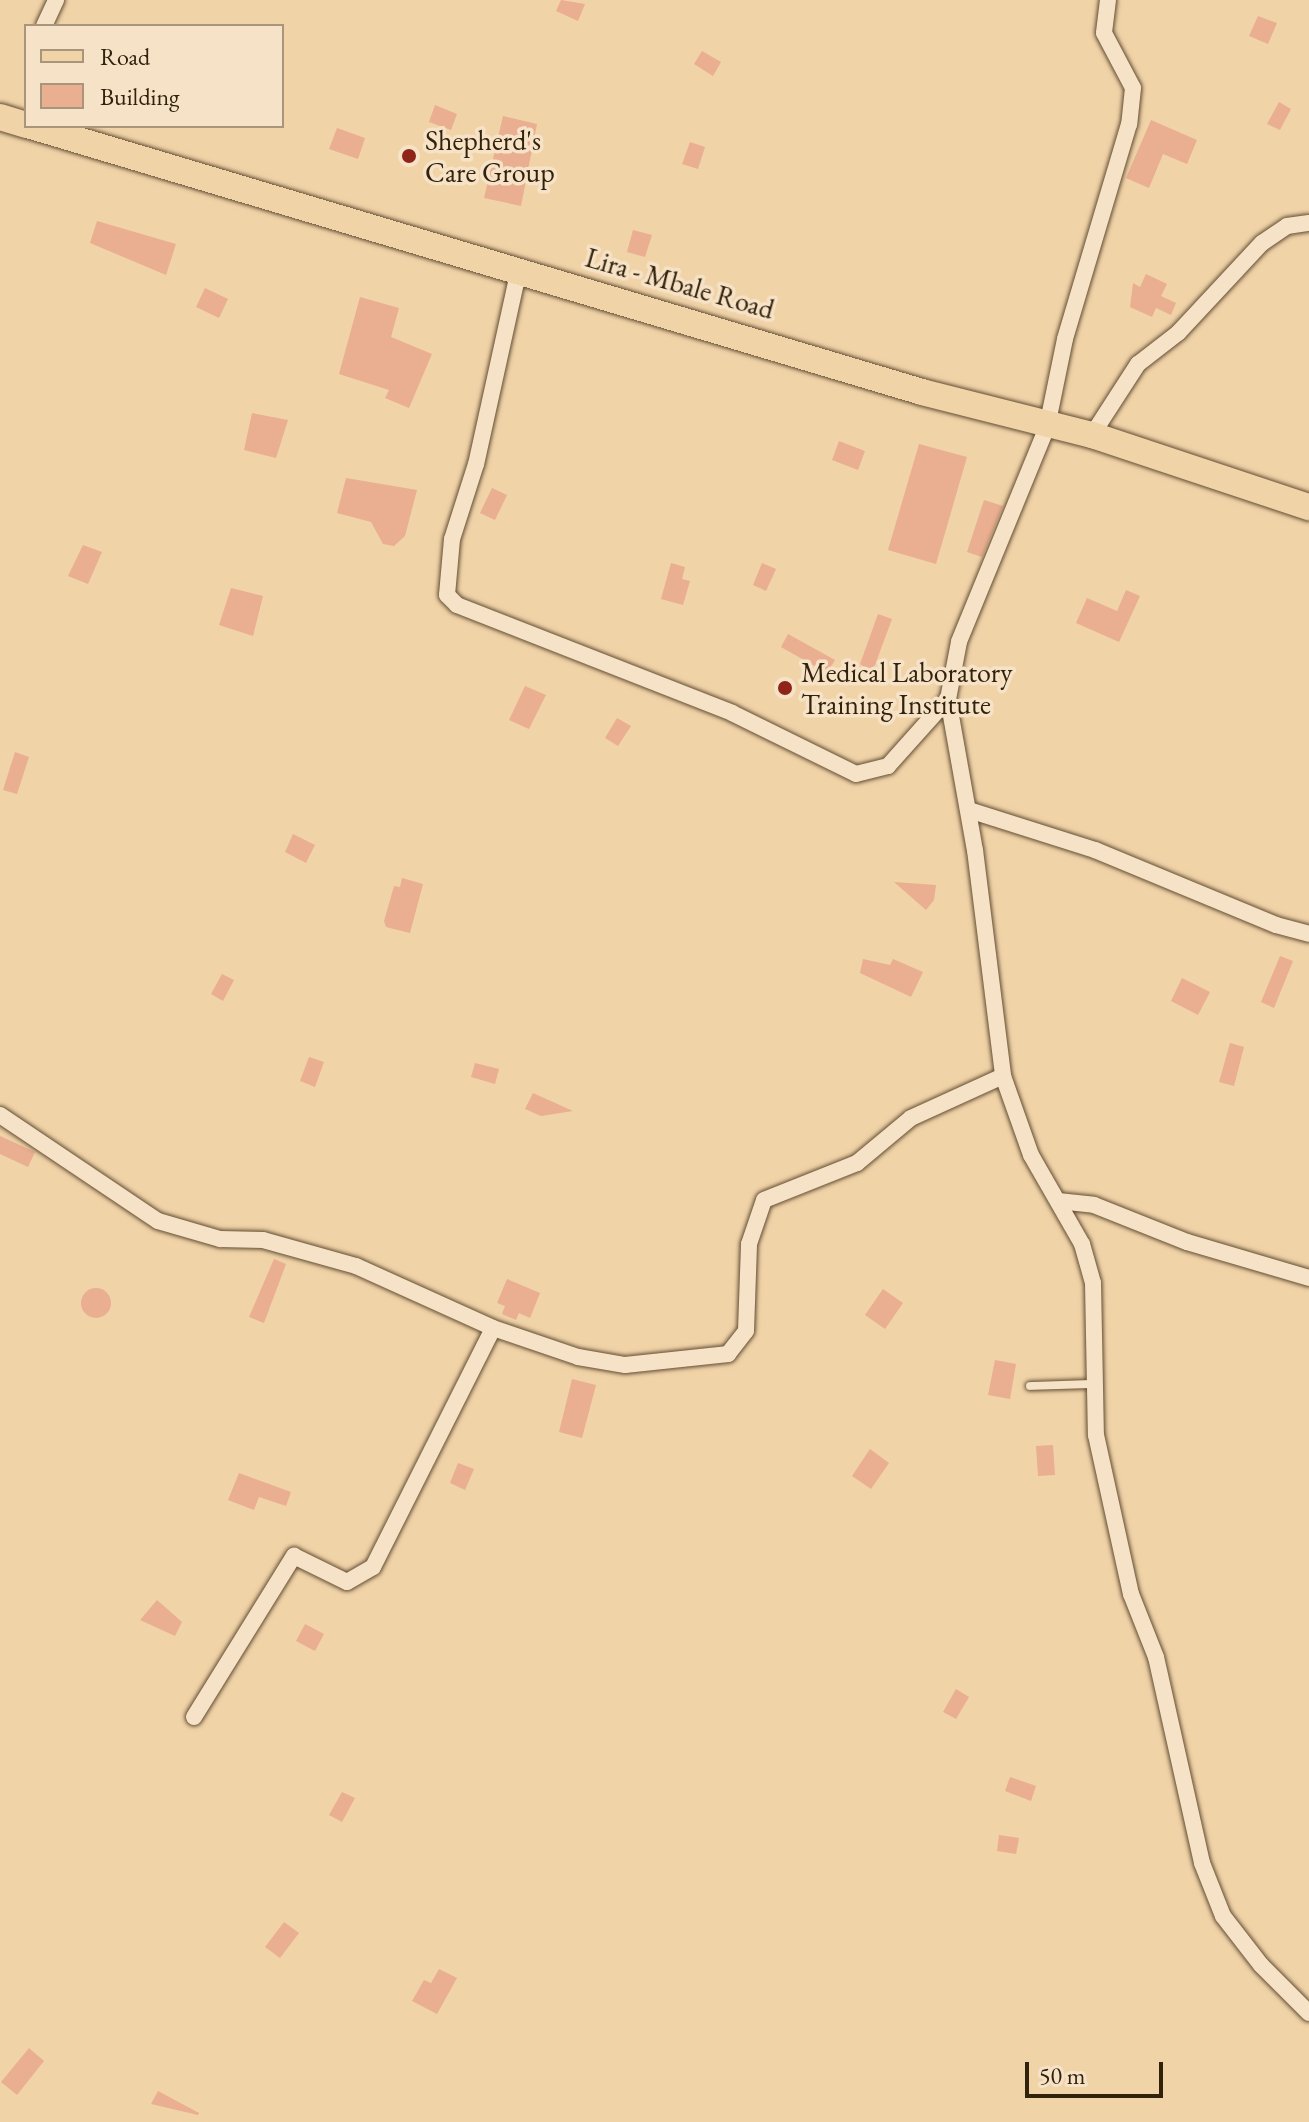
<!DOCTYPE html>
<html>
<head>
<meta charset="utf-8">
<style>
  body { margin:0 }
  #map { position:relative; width:1309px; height:2122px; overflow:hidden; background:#f1d3a8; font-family:"EB Garamond",serif }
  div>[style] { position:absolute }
  .building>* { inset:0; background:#eaae91 }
  .round { border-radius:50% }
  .roads { filter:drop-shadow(0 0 2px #624e33) drop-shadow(0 0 2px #624e33) }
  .lane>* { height:8px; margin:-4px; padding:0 4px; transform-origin:4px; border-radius:4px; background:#f6e2c6 }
  .street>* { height:16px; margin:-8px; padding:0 8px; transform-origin:8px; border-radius:8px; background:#f6e2c6 }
  .primary>* { height:26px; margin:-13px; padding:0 13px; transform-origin:13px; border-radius:13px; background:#f1d3a8 }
  .dots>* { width:22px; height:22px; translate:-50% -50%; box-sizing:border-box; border:4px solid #f6e2c6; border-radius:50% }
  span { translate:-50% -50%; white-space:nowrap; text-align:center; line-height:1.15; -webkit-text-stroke:7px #f6e2c6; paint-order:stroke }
  .poi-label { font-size:28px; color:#32220c }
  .left { translate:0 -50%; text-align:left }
  .street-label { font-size:28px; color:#32220c }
  .legend { position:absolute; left:24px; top:24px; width:260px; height:104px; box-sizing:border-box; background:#f6e2c6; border:2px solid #a8957c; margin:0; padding:10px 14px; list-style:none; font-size:24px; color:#32220c }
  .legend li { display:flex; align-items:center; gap:16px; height:40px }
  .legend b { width:40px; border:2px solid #a8957c }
  .scale { position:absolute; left:1025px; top:2062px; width:138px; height:36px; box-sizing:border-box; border:4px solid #32220c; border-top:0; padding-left:10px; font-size:24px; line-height:28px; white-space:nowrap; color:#32220c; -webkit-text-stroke:6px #f6e2c6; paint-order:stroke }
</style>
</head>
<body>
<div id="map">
  <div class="building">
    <i style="clip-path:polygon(561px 0,585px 4px,578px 21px,556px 11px)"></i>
    <i style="clip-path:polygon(1258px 16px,1277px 23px,1268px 44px,1249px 36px)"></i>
    <i style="clip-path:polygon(702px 51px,721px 62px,713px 76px,694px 64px)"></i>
    <i style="clip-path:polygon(1279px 102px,1291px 109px,1280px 130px,1267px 124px)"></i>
    <i style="clip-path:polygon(435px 105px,457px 114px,451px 130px,429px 122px)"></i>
    <i style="clip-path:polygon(503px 116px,537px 124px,521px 206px,484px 198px)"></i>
    <i style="clip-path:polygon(1151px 120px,1197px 140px,1187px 164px,1163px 154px,1149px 188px,1126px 178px)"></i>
    <i style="clip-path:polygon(337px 128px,365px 138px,358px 159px,329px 149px)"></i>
    <i style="clip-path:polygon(690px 142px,705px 147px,698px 169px,682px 164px)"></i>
    <i style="clip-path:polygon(97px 221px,176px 244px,166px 275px,90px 243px)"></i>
    <i style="clip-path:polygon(633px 230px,652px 235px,645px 257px,627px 252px)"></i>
    <i style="clip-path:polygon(1146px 274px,1167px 284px,1161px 296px,1176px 303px,1171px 315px,1156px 308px,1152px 317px,1130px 307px,1133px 283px,1140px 287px)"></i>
    <i style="clip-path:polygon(205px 288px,228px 299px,219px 318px,196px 307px)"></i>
    <i style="clip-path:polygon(360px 297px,399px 308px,391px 337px,432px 354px,409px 408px,385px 398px,389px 390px,339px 374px)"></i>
    <i style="clip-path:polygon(252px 413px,288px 420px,276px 458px,244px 450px)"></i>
    <i style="clip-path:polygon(839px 441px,865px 451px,858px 470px,832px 460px)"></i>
    <i style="clip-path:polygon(919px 444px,967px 457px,936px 564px,888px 550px)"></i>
    <i style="clip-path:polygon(346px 478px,417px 490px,405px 536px,394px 546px,383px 544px,371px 522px,337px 513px)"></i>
    <i style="clip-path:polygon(492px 488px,507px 495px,495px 520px,480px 513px)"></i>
    <i style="clip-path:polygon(984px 500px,1003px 506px,982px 557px,967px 552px)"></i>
    <i style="clip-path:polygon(83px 545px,102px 552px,88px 584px,68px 576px)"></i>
    <i style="clip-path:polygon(671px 563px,685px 567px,682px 579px,690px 581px,683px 605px,661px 599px)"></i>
    <i style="clip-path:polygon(762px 563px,776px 569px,766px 591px,753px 585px)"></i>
    <i style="clip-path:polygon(231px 588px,263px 596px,253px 636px,219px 625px)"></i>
    <i style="clip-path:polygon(1126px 590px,1140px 596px,1119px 642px,1076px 623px,1087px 598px,1117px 611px)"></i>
    <i style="clip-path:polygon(878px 614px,892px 619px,872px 673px,860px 664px)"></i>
    <i style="clip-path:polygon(788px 634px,835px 660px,827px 673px,781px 647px)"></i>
    <i style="clip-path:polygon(525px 686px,546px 695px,529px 729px,509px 720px)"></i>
    <i style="clip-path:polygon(617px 718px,631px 726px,618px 746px,605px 738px)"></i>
    <i style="clip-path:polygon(15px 752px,29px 757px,17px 794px,3px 790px)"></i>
    <i style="clip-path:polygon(293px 834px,315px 845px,306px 863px,285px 852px)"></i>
    <i style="clip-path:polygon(402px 878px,423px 884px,410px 933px,386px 927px,384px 921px,394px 886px,400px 887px)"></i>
    <i style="clip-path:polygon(894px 882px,936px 885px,934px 900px,926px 910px)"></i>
    <i style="clip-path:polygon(1280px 956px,1293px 961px,1274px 1008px,1261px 1002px)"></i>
    <i style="clip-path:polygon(863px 959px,890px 965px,893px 959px,923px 972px,911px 997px,860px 973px)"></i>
    <i style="clip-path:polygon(222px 974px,234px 980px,223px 1001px,211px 994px)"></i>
    <i style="clip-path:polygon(1182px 978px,1210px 992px,1198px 1015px,1171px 1001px)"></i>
    <i style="clip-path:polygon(1230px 1043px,1244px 1047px,1234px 1086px,1219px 1082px)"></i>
    <i style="clip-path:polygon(309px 1057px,324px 1062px,315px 1087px,300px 1081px)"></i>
    <i style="clip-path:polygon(475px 1063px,499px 1069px,495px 1084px,471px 1077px)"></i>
    <i style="clip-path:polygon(533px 1093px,573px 1111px,541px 1116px,525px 1109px)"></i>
    <i style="clip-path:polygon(0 1136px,35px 1152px,28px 1167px,0 1154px)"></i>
    <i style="clip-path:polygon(274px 1259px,286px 1264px,264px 1323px,249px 1317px)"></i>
    <i style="clip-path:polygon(507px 1279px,540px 1293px,530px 1318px,519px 1313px,516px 1320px,502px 1314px,505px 1306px,497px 1303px)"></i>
    <i class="round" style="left:81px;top:1288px;width:30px;height:30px"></i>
    <i style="clip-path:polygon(883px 1289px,903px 1303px,885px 1329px,865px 1315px)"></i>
    <i style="clip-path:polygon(995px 1360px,1016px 1364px,1010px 1399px,988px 1395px)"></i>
    <i style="clip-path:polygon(572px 1379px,596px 1385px,582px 1438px,559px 1432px)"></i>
    <i style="clip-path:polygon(1053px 1445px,1055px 1475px,1038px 1476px,1036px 1446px)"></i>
    <i style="clip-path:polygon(870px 1449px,889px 1463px,871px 1489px,852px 1476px)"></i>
    <i style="clip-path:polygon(458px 1463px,474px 1469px,465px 1490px,450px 1483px)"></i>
    <i style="clip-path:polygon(239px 1473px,291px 1492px,286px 1506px,259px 1497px,254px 1510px,228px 1500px)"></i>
    <i style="clip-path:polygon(157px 1600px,182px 1622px,175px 1636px,140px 1620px)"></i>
    <i style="clip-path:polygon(305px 1624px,324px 1634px,315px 1651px,296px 1641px)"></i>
    <i style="clip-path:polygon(956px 1689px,969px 1697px,956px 1719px,943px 1712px)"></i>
    <i style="clip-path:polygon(1010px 1777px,1036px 1786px,1031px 1801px,1005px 1791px)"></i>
    <i style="clip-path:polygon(342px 1792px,355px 1798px,342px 1822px,329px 1815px)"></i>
    <i style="clip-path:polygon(999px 1835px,1019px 1838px,1016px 1854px,997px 1851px)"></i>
    <i style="clip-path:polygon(284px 1922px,299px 1933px,280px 1958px,265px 1947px)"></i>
    <i style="clip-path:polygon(439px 1969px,457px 1978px,437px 2014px,412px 2001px,424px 1980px,431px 1983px)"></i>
    <i style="clip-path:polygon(29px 2048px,44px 2061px,17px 2095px,1px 2082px)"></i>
    <i style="clip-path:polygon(158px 2091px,199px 2113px,198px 2115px,151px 2104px)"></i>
  </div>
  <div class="roads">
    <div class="lane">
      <i style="left:1030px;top:1386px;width:64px;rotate:-1.8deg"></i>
    </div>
    <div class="street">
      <i style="left:1108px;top:0;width:33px;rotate:97deg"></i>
      <i style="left:1104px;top:33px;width:62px;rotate:62.2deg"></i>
      <i style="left:1133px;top:88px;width:36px;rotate:96deg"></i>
      <i style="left:1129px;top:124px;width:224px;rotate:106.6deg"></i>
      <i style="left:1065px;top:339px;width:90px;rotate:101.6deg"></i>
      <i style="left:1047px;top:427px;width:232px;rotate:112.3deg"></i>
      <i style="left:959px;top:642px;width:58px;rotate:100.9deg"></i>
      <i style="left:948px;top:699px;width:153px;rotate:79.9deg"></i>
      <i style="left:975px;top:850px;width:228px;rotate:82.9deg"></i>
      <i style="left:1003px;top:1076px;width:84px;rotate:70.5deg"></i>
      <i style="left:1031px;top:1155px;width:103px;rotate:60.2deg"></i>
      <i style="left:1082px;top:1244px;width:41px;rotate:74.2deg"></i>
      <i style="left:1093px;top:1283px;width:152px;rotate:88.9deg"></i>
      <i style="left:1096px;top:1435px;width:163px;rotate:77.6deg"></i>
      <i style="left:1131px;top:1594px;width:68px;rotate:68.4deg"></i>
      <i style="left:1156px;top:1657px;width:211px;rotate:77.4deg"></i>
      <i style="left:1202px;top:1863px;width:57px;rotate:68.4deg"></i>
      <i style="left:1223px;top:1916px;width:62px;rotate:52.2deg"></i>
      <i style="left:1261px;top:1965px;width:68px;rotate:45deg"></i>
      <i style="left:44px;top:26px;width:29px;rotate:-65deg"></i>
      <i style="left:519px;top:269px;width:200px;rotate:102.4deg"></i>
      <i style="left:476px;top:464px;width:79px;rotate:107.7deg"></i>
      <i style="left:452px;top:539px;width:56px;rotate:95.1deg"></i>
      <i style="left:447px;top:595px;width:14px;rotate:45deg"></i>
      <i style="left:457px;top:605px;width:295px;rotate:21.4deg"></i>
      <i style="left:732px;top:713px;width:138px;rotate:26.2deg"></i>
      <i style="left:856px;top:774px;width:33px;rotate:-14deg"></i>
      <i style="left:888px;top:766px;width:90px;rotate:-48.2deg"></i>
      <i style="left:1092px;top:435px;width:85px;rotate:-57.1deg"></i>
      <i style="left:1138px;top:364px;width:51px;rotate:-37.8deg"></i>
      <i style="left:1178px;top:333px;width:123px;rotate:-47deg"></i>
      <i style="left:1262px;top:243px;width:30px;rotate:-34deg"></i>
      <i style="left:1287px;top:226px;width:22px;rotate:-8deg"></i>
      <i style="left:969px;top:810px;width:132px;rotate:17.6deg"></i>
      <i style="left:1095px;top:850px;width:196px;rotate:22.5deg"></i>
      <i style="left:1276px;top:925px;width:34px;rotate:15deg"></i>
      <i style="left:0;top:1115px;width:190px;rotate:33.9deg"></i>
      <i style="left:158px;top:1221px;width:65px;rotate:16.2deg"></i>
      <i style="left:220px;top:1239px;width:43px;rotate:1.3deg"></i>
      <i style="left:263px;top:1240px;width:97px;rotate:15.6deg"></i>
      <i style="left:356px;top:1266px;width:150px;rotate:24.3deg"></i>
      <i style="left:1058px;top:1201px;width:36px;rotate:6deg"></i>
      <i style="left:1094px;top:1205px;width:100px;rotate:21.7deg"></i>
      <i style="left:1187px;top:1242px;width:127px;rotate:16.4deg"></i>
      <i style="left:194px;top:1717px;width:190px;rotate:-58.2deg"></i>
      <i style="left:294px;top:1556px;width:59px;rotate:26.1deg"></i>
      <i style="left:347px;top:1582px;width:30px;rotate:-30deg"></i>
      <i style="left:373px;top:1567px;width:267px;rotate:-63.3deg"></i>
      <i style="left:493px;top:1328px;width:90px;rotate:18.8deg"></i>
      <i style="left:578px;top:1357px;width:48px;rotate:9.7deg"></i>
      <i style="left:625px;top:1365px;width:104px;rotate:-6.1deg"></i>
      <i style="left:728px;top:1354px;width:29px;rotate:-52deg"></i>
      <i style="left:746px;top:1331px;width:87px;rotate:-88deg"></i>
      <i style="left:749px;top:1244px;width:46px;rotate:-71.2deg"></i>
      <i style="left:764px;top:1200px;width:100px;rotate:-21.7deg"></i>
      <i style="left:857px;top:1163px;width:70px;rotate:-39.8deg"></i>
      <i style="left:911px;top:1118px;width:101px;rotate:-24.5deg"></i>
    </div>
    <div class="primary">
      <i style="left:0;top:117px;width:27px;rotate:17deg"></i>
      <i style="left:31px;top:126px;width:930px;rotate:16.62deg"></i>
      <i style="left:922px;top:392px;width:175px;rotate:14.2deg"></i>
      <i style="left:1092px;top:435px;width:229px;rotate:18.4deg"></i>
    </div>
  </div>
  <div class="dots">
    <i style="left:409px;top:156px;background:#8f2418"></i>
    <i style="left:785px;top:688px;background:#8f2418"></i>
  </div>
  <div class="poi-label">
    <span class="left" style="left:425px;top:156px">Shepherd's<br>Care Group</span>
    <span class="left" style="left:801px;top:688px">Medical Laboratory<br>Training Institute</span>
  </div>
  <div class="street-label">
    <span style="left:680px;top:283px;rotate:16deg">Lira - Mbale Road</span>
  </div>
  <ul class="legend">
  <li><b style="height:10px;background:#f1d3a8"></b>Road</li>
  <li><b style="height:22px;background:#eaae91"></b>Building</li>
  </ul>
  <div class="scale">50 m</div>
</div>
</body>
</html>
